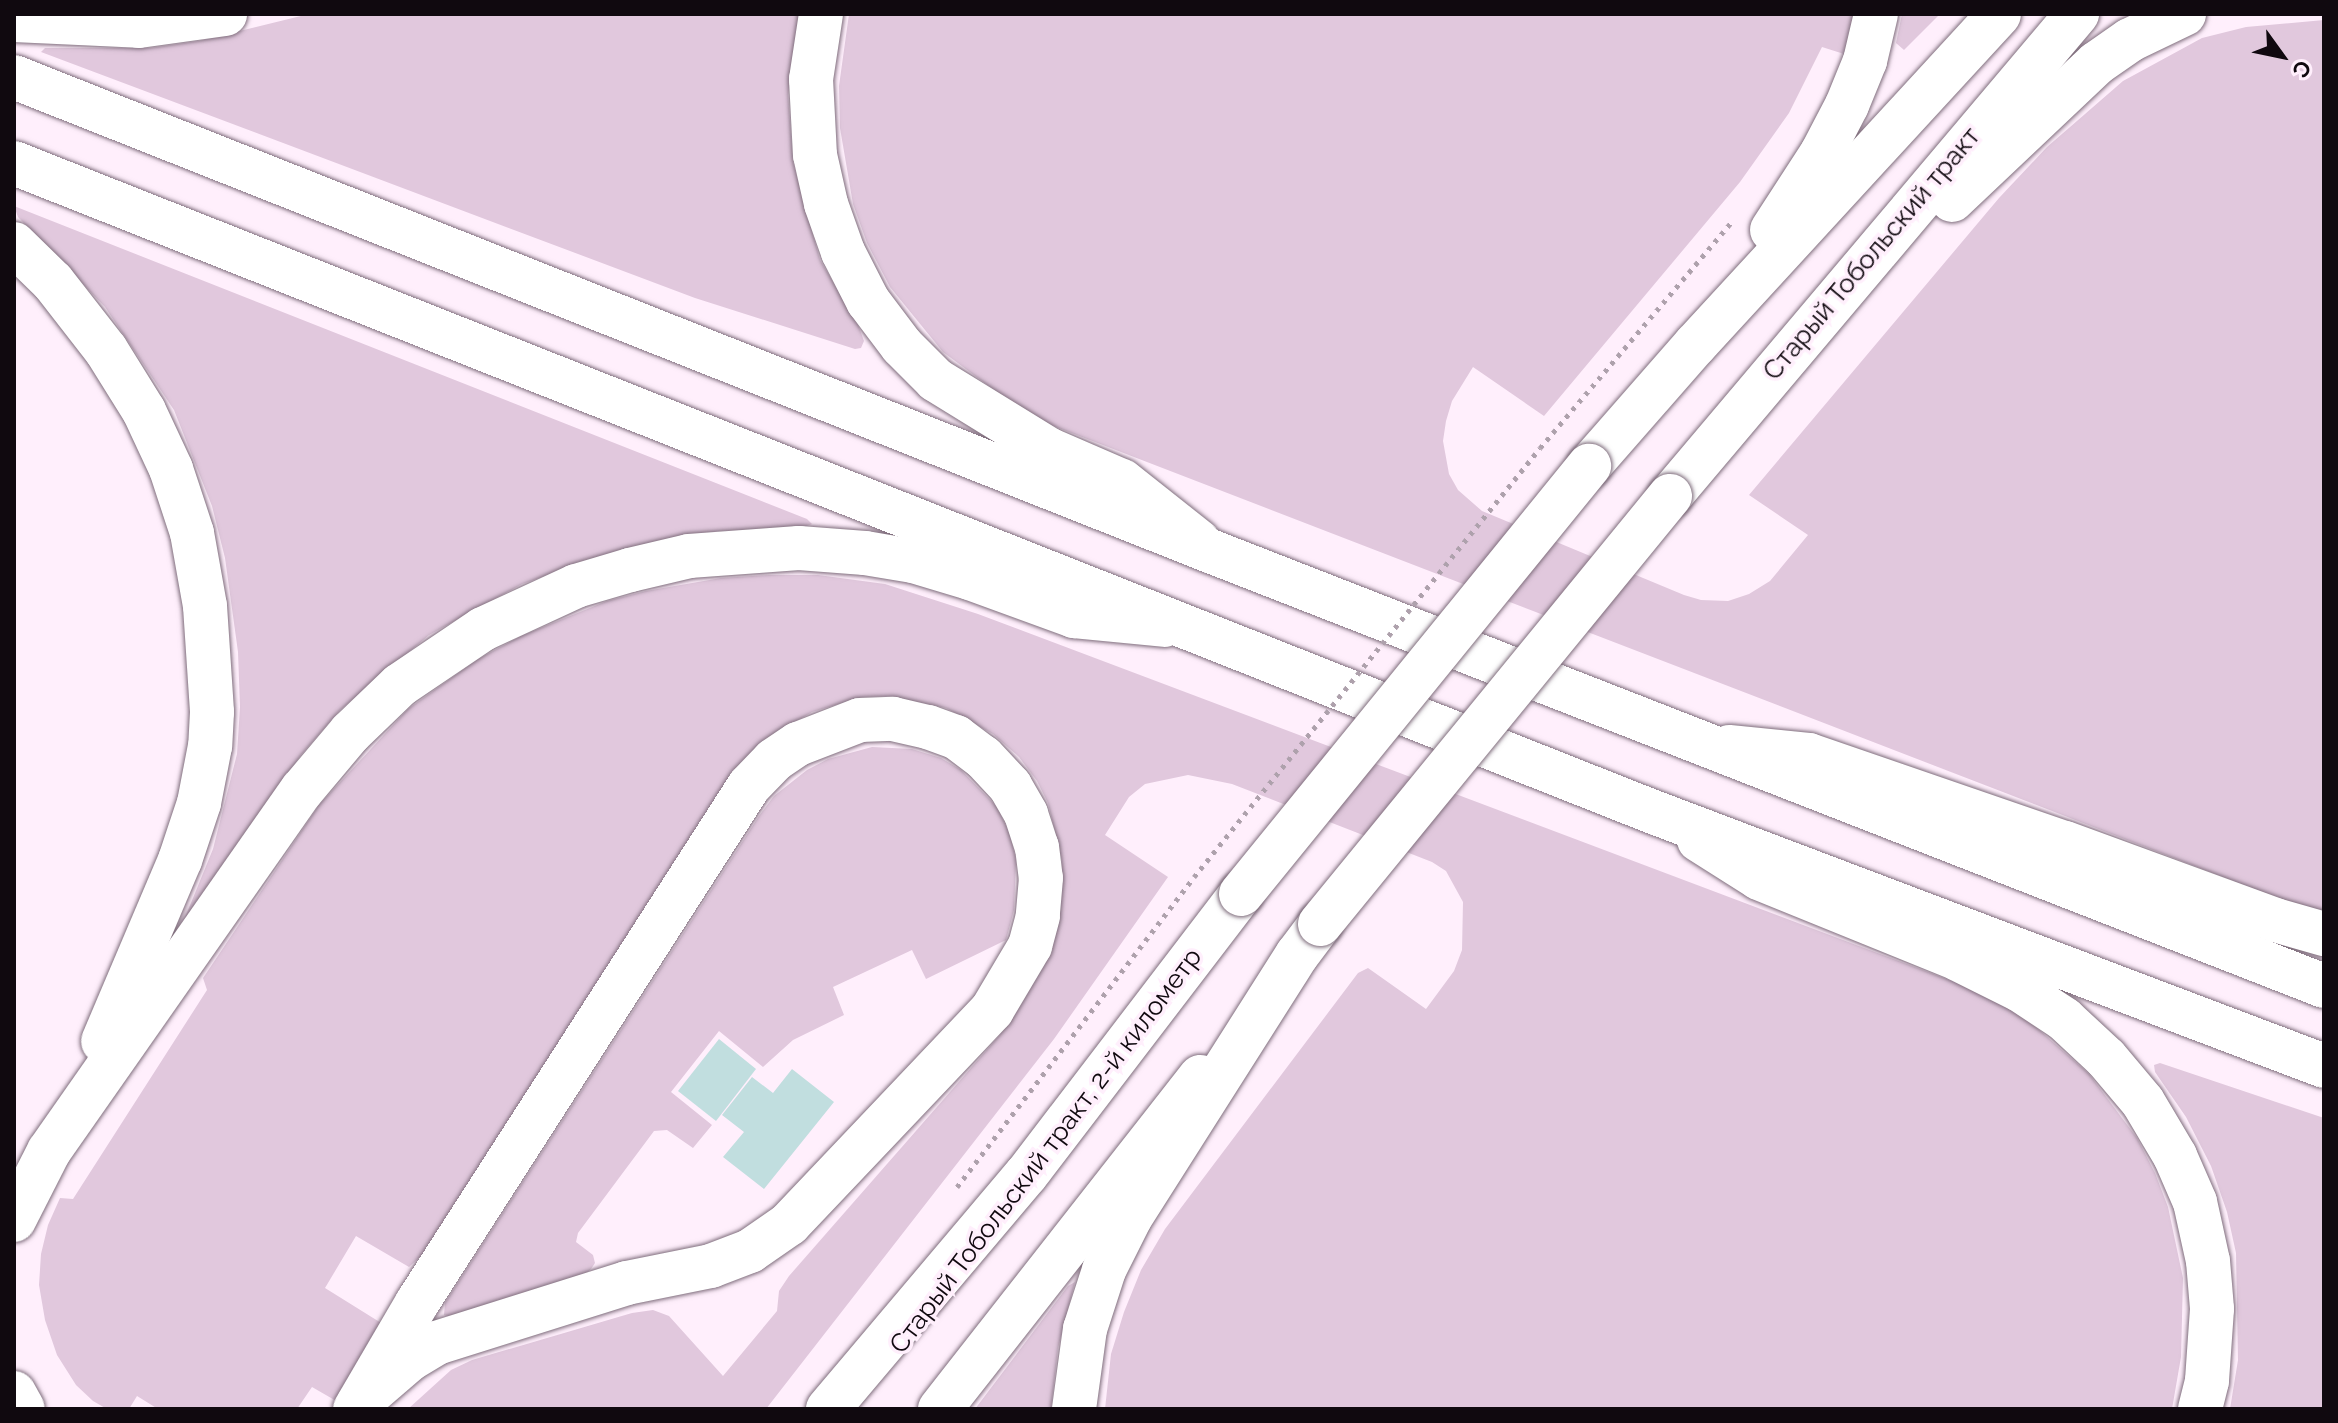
<!DOCTYPE html>
<html>
<head>
<meta charset="utf-8">
<style>
  body { margin:0 }
  #map { position:relative; width:2338px; height:1423px; overflow:hidden; background:#ffeffc; font-family:Raleway,sans-serif }
  div>[style] { position:absolute }
  .green>* { inset:0; background:#e1c8dd }
  .building>* { inset:0; background:#c1dedf }
  .path>* { height:5px; margin-top:-2.5px; transform-origin:0; background:repeating-linear-gradient(90deg,#aea1ac 0 4px,transparent 0 10px) }
  .roads { filter:drop-shadow(0 0 2px #7f6d7c) drop-shadow(0 0 2px #7f6d7c) }
  .minor>* { height:44px; margin:-22px; padding:0 22px; transform-origin:22px; border-radius:22px; background:#fff }
  .major>* { height:44px; margin:-22px; padding:0 22px; transform-origin:22px; border-radius:22px; background:#fff }
  .highway>* { height:44px; margin:-22px; padding:0 22px; transform-origin:22px; border-radius:22px; background:#fff }
  .path-bridge>* { height:5px; margin-top:-2.5px; transform-origin:0; background:repeating-linear-gradient(90deg,#aea1ac 0 4px,transparent 0 10px) }
  .bridges { filter:drop-shadow(0 0 2px #7f6d7c) drop-shadow(0 0 2px #7f6d7c) }
  .major-bridge>* { height:44px; margin:-22px; padding:0 22px; transform-origin:22px; border-radius:22px; background:#fff }
  span { translate:-50% -50%; white-space:nowrap; text-align:center; line-height:1.15; -webkit-text-stroke:7px #ffeffc; paint-order:stroke }
  .street-label { font-size:26px; color:#10090f }
  .frame { position:absolute; inset:0; border:16px solid #10090f; pointer-events:none }
  .north { position:absolute; left:2242px; top:16px; width:80px; height:80px; -webkit-text-stroke:6px #ffeffc; paint-order:stroke; rotate:123deg; font-size:22px; font-weight:700; line-height:32px; text-align:center; color:#10090f }
  .north::after { content:''; display:block; margin:auto; width:28px; height:36px; background:#10090f; clip-path:polygon(50% 0,100% 100%,50% 72%,0 100%) }
</style>
</head>
<body>
<div id="map">
  <div class="green">
    <i style="clip-path:polygon(309px 14px,799px 14px,788px 95px,793px 162px,820px 260px,857px 322px,864px 341px,861px 348px,855px 349px,695px 298px,41px 52px,45px 48px,150px 48px,199px 41px)"></i>
    <i style="clip-path:polygon(849px 14px,1855px 14px,1844px 54px,1822px 47px,1789px 113px,1740px 182px,1544px 416px,1473px 367px,1452px 401px,1446px 421px,1443px 441px,1449px 474px,1458px 490px,1482px 511px,1684px 595px,1701px 600px,1728px 601px,1749px 594px,1770px 581px,1808px 535px,1749px 495px,1999px 198px,2047px 147px,2123px 81px,2202px 38px,2246px 27px,2324px 20px,2324px 912px,2288px 902px,1051px 425px,1013px 404px,943px 352px,890px 287px,867px 243px,853px 204px,840px 128px,839px 86px)"></i>
    <i style="clip-path:polygon(1902px 14px,1940px 14px,1904px 50px,1896px 43px)"></i>
    <i style="clip-path:polygon(14px 206px,807px 519px,812px 524px,799px 529px,718px 531px,623px 549px,522px 584px,429px 635px,340px 710px,301px 755px,173px 947px,213px 849px,237px 754px,240px 707px,238px 652px,225px 558px,212px 506px,174px 410px,105px 307px,18px 217px)"></i>
    <i style="clip-path:polygon(769px 575px,818px 575px,885px 584px,978px 614px,1965px 986px,2008px 1008px,2037px 1028px,2089px 1074px,2137px 1138px,2155px 1173px,2168px 1207px,2183px 1278px,2181px 1357px,2172px 1409px,1105px 1409px,1111px 1354px,1124px 1312px,1141px 1270px,1165px 1229px,1358px 973px,1368px 968px,1426px 1009px,1454px 971px,1462px 950px,1463px 902px,1446px 871px,1432px 862px,1232px 784px,1188px 775px,1145px 784px,1129px 797px,1105px 835px,1168px 877px,1054px 1039px,766px 1409px,408px 1409px,451px 1370px,472px 1360px,632px 1313px,653px 1310px,669px 1316px,723px 1376px,777px 1311px,779px 1291px,789px 1276px,999px 1036px,1023px 1000px,1058px 915px,1062px 861px,1048px 803px,1037px 781px,1019px 757px,993px 734px,946px 708px,889px 696px,862px 697px,812px 712px,764px 740px,745px 760px,436px 1242px,409px 1267px,356px 1236px,325px 1288px,386px 1326px,338px 1402px,312px 1387px,297px 1409px,158px 1409px,137px 1396px,129px 1409px,107px 1409px,93px 1401px,76px 1385px,57px 1355px,45px 1320px,39px 1285px,41px 1254px,48px 1225px,60px 1198px,73px 1199px,207px 990px,203px 978px,319px 805px,408px 709px,478px 659px,521px 636px,607px 601px,646px 591px,721px 578px)"></i>
    <i style="clip-path:polygon(872px 747px,912px 749px,941px 758px,961px 770px,997px 807px,1010px 834px,1016px 860px,1014px 910px,1006px 940px,926px 979px,912px 950px,833px 987px,844px 1015px,793px 1040px,763px 1067px,719px 1031px,671px 1092px,712px 1125px,693px 1148px,667px 1130px,654px 1131px,578px 1233px,576px 1242px,593px 1255px,595px 1263px,591px 1269px,583px 1276px,450px 1317px,444px 1315px,445px 1303px,759px 816px,774px 796px,807px 770px,828px 759px)"></i>
    <i style="clip-path:polygon(2160px 1063px,2324px 1118px,2324px 1409px,2230px 1409px,2238px 1360px,2236px 1253px,2227px 1212px,2211px 1166px,2186px 1117px,2155px 1072px,2154px 1065px)"></i>
    <i style="clip-path:polygon(1075px 1282px,1058px 1348px,1051px 1409px,975px 1409px,1068px 1286px)"></i>
  </div>
  <div class="building">
    <i style="clip-path:polygon(719px 1039px,756px 1069px,716px 1121px,678px 1091px)"></i>
    <i style="clip-path:polygon(792px 1069px,834px 1102px,764px 1189px,723px 1157px,744px 1132px,722px 1115px,752px 1077px,773px 1093px)"></i>
  </div>
  <div class="path">
    <i style="left:1540px;top:448px;width:297px;rotate:-49.7deg"></i>
    <i style="left:957px;top:1187px;width:390px;rotate:-52.6deg"></i>
  </div>
  <div class="roads">
    <div class="minor">
      <i style="left:355px;top:1409px;width:123px;rotate:-59.7deg"></i>
      <i style="left:417px;top:1303px;width:614px;rotate:-57.29deg"></i>
      <i style="left:749px;top:786px;width:36px;rotate:-46deg"></i>
      <i style="left:774px;top:760px;width:29px;rotate:-34deg"></i>
      <i style="left:798px;top:744px;width:66px;rotate:-21.2deg"></i>
      <i style="left:860px;top:720px;width:33px;rotate:-2deg"></i>
      <i style="left:893px;top:719px;width:36px;rotate:13deg"></i>
      <i style="left:928px;top:727px;width:30px;rotate:20deg"></i>
      <i style="left:956px;top:737px;width:34px;rotate:37deg"></i>
      <i style="left:983px;top:757px;width:40px;rotate:47deg"></i>
      <i style="left:1010px;top:786px;width:32px;rotate:60deg"></i>
      <i style="left:1026px;top:814px;width:35px;rotate:72deg"></i>
      <i style="left:1037px;top:847px;width:31px;rotate:83deg"></i>
      <i style="left:1041px;top:878px;width:38px;rotate:95deg"></i>
      <i style="left:1038px;top:916px;width:31px;rotate:105deg"></i>
      <i style="left:1030px;top:946px;width:74px;rotate:120.7deg"></i>
      <i style="left:992px;top:1010px;width:295px;rotate:133.5deg"></i>
      <i style="left:789px;top:1224px;width:47px;rotate:145.3deg"></i>
      <i style="left:750px;top:1251px;width:42px;rotate:159deg"></i>
      <i style="left:711px;top:1266px;width:86px;rotate:168.6deg"></i>
      <i style="left:627px;top:1283px;width:199px;rotate:162.5deg"></i>
      <i style="left:437px;top:1343px;width:33px;rotate:149deg"></i>
      <i style="left:409px;top:1360px;width:66px;rotate:139.3deg"></i>
      <i style="left:940px;top:1409px;width:422px;rotate:-51.9deg"></i>
    </div>
    <div class="major">
      <i style="left:821px;top:14px;width:66px;rotate:98.7deg"></i>
      <i style="left:811px;top:79px;width:76px;rotate:87deg"></i>
      <i style="left:815px;top:155px;width:50px;rotate:77.3deg"></i>
      <i style="left:826px;top:204px;width:51px;rotate:70.5deg"></i>
      <i style="left:843px;top:252px;width:55px;rotate:63deg"></i>
      <i style="left:868px;top:301px;width:56px;rotate:52.9deg"></i>
      <i style="left:902px;top:346px;width:48px;rotate:45deg"></i>
      <i style="left:936px;top:380px;width:134px;rotate:31.6deg"></i>
      <i style="left:1050px;top:450px;width:78px;rotate:23.3deg"></i>
      <i style="left:1122px;top:481px;width:98px;rotate:38.4deg"></i>
      <i style="left:14px;top:20px;width:125px;rotate:2.7deg"></i>
      <i style="left:139px;top:26px;width:87px;rotate:-7.9deg"></i>
      <i style="left:1952px;top:200px;width:199px;rotate:-43.4deg"></i>
      <i style="left:2097px;top:63px;width:40px;rotate:-34.9deg"></i>
      <i style="left:2130px;top:40px;width:60px;rotate:-25.7deg"></i>
      <i style="left:1772px;top:230px;width:92px;rotate:-57deg"></i>
      <i style="left:1822px;top:153px;width:54px;rotate:-62.5deg"></i>
      <i style="left:1847px;top:105px;width:48px;rotate:-67.8deg"></i>
      <i style="left:1865px;top:61px;width:48px;rotate:-76.8deg"></i>
      <i style="left:14px;top:244px;width:54px;rotate:44.3deg"></i>
      <i style="left:53px;top:282px;width:86px;rotate:52.1deg"></i>
      <i style="left:106px;top:350px;width:72px;rotate:58.1deg"></i>
      <i style="left:144px;top:411px;width:64px;rotate:65deg"></i>
      <i style="left:171px;top:469px;width:67px;rotate:71.8deg"></i>
      <i style="left:192px;top:533px;width:74px;rotate:79.9deg"></i>
      <i style="left:205px;top:606px;width:106px;rotate:86.2deg"></i>
      <i style="left:212px;top:712px;width:34px;rotate:93deg"></i>
      <i style="left:210px;top:746px;width:58px;rotate:100.9deg"></i>
      <i style="left:199px;top:803px;width:60px;rotate:108.4deg"></i>
      <i style="left:180px;top:860px;width:197px;rotate:113deg"></i>
      <i style="left:1589px;top:466px;width:161px;rotate:-48.8deg"></i>
      <i style="left:1695px;top:345px;width:449px;rotate:-47.4deg"></i>
      <i style="left:1670px;top:496px;width:631px;rotate:-49.82deg"></i>
      <i style="left:1729px;top:747px;width:80px;rotate:5.7deg"></i>
      <i style="left:1809px;top:755px;width:271px;rotate:19deg"></i>
      <i style="left:2065px;top:843px;width:224px;rotate:20.1deg"></i>
      <i style="left:2275px;top:920px;width:51px;rotate:15.9deg"></i>
      <i style="left:1699px;top:840px;width:71px;rotate:32.3deg"></i>
      <i style="left:1759px;top:878px;width:215px;rotate:22.1deg"></i>
      <i style="left:1958px;top:959px;width:69px;rotate:26.6deg"></i>
      <i style="left:2020px;top:990px;width:53px;rotate:33.4deg"></i>
      <i style="left:2064px;top:1019px;width:57px;rotate:42.9deg"></i>
      <i style="left:2106px;top:1058px;width:57px;rotate:49.9deg"></i>
      <i style="left:2143px;top:1102px;width:63px;rotate:59.3deg"></i>
      <i style="left:2175px;top:1156px;width:50px;rotate:66.5deg"></i>
      <i style="left:2195px;top:1202px;width:60px;rotate:77.6deg"></i>
      <i style="left:2208px;top:1261px;width:48px;rotate:85.2deg"></i>
      <i style="left:2212px;top:1309px;width:72px;rotate:94deg"></i>
      <i style="left:2207px;top:1381px;width:29px;rotate:104deg"></i>
      <i style="left:14px;top:1220px;width:77px;rotate:-63.1deg"></i>
      <i style="left:49px;top:1151px;width:441px;rotate:-55deg"></i>
      <i style="left:302px;top:790px;width:75px;rotate:-49.9deg"></i>
      <i style="left:350px;top:733px;width:69px;rotate:-43.8deg"></i>
      <i style="left:400px;top:685px;width:100px;rotate:-34deg"></i>
      <i style="left:483px;top:629px;width:102px;rotate:-24.8deg"></i>
      <i style="left:576px;top:586px;width:56px;rotate:-16.5deg"></i>
      <i style="left:630px;top:570px;width:61px;rotate:-13.3deg"></i>
      <i style="left:689px;top:556px;width:110px;rotate:-4.2deg"></i>
      <i style="left:799px;top:548px;width:66px;rotate:4.3deg"></i>
      <i style="left:865px;top:553px;width:49px;rotate:9.5deg"></i>
      <i style="left:913px;top:561px;width:59px;rotate:16.6deg"></i>
      <i style="left:970px;top:578px;width:111px;rotate:20.1deg"></i>
      <i style="left:1074px;top:616px;width:91px;rotate:5.6deg"></i>
      <i style="left:14px;top:1393px;width:18px;rotate:61deg"></i>
      <i style="left:828px;top:1409px;width:307px;rotate:-49.8deg"></i>
      <i style="left:1026px;top:1175px;width:354px;rotate:-52.6deg"></i>
      <i style="left:1074px;top:1409px;width:81px;rotate:-82.2deg"></i>
      <i style="left:1085px;top:1329px;width:62px;rotate:-72.1deg"></i>
      <i style="left:1104px;top:1270px;width:58px;rotate:-63.4deg"></i>
      <i style="left:1130px;top:1218px;width:312px;rotate:-57.6deg"></i>
      <i style="left:1297px;top:955px;width:39px;rotate:-53deg"></i>
    </div>
    <div class="highway">
      <i style="left:14px;top:77px;width:1287px;rotate:21.62deg"></i>
      <i style="left:1210px;top:551px;width:1196px;rotate:21.33deg"></i>
      <i style="left:14px;top:163px;width:1766px;rotate:21.6deg"></i>
      <i style="left:1656px;top:813px;width:714px;rotate:20.74deg"></i>
    </div>
  </div>
  <div class="path-bridge">
    <i style="left:1194px;top:877px;width:551px;rotate:-51.11deg"></i>
  </div>
  <div class="bridges">
    <div class="major-bridge">
      <i style="left:1241px;top:894px;width:552px;rotate:-50.89deg"></i>
      <i style="left:1320px;top:924px;width:553px;rotate:-50.73deg"></i>
    </div>
  </div>
  <div class="street-label">
    <span style="left:1872px;top:254px;rotate:-50deg">Старый Тобольский тракт</span>
    <span style="left:1046px;top:1151px;rotate:-53deg">Старый Тобольский тракт, 2-й километр</span>
  </div>
  <div class="frame"></div>
  <div class="north">С</div>
</div>
</body>
</html>
